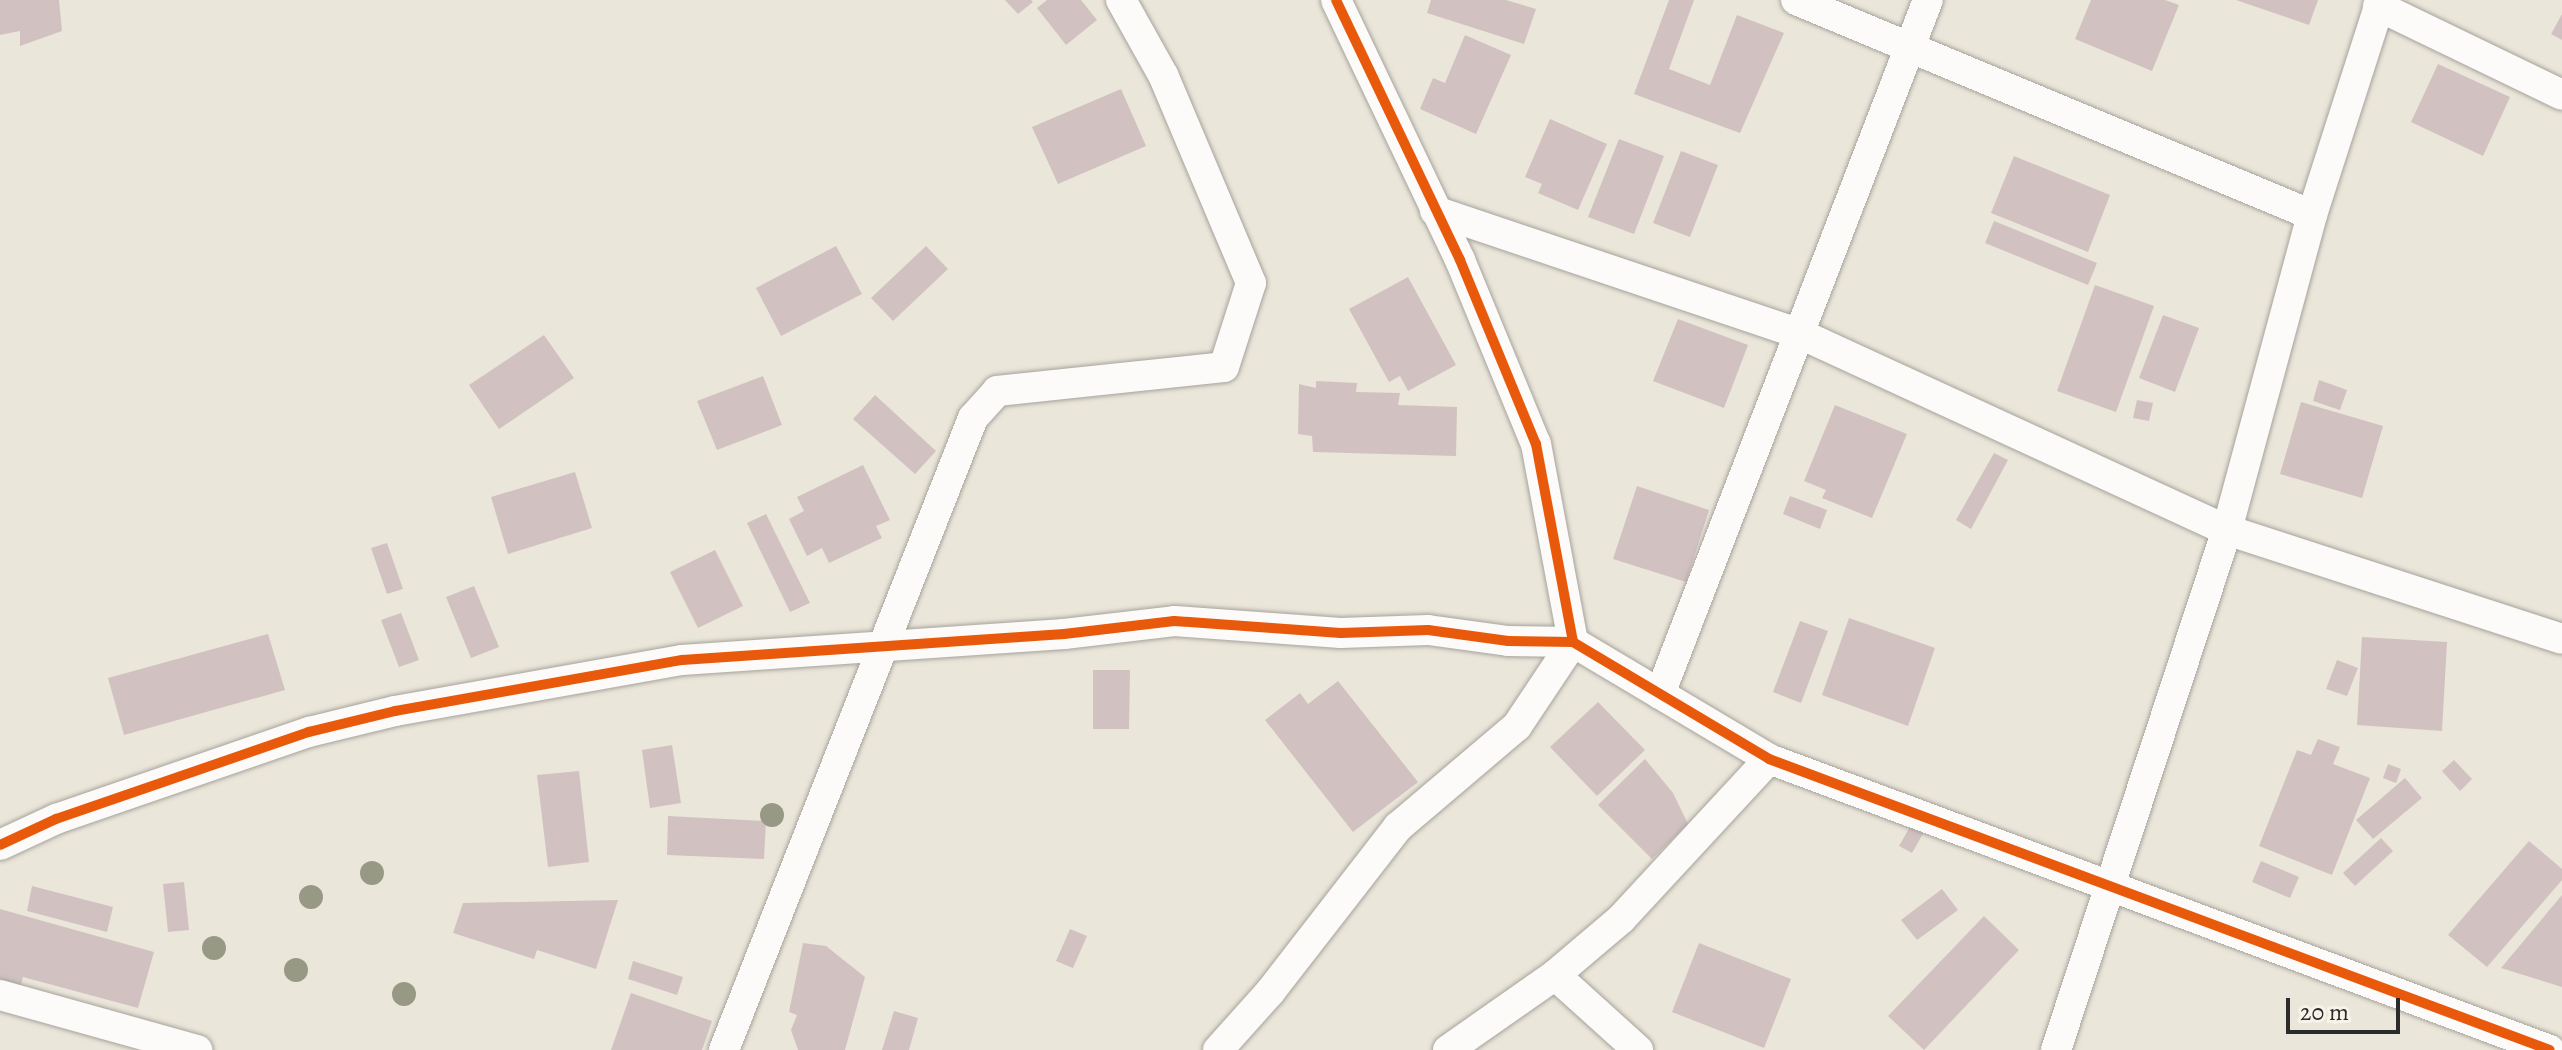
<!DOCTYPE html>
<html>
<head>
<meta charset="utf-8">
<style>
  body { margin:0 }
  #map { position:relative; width:2562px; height:1050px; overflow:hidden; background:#ebe6da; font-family:Alegreya,serif }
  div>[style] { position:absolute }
  .building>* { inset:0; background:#d1c2c1 }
  .roads { filter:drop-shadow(0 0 2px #a6a39c) drop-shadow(0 0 2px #a6a39c) }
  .minor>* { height:30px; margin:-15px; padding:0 15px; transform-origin:15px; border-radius:15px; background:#fcfbf9 }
  .cycleway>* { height:10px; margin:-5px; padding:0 5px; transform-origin:5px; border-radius:5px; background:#e8590c }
  .trees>* { width:24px; height:24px; margin:-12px; border-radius:50%; background:#989984 }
  span { translate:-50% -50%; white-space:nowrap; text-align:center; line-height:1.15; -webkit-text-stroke:8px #f7f3e8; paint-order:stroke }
  .scale { position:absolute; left:2286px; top:998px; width:114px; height:36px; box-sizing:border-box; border:4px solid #2b2b2b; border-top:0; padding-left:10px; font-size:24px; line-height:28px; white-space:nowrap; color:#2b2b2b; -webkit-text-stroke:6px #f7f3e8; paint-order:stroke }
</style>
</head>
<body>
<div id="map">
  <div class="building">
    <i style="clip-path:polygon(0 0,59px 0,62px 31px,20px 46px,20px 31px,0 35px)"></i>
    <i style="clip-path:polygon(1005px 0,1031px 0,1033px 2px,1018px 14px)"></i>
    <i style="clip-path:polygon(1047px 0,1081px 0,1097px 20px,1066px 45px,1037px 8px)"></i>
    <i style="clip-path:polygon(1431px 0,1506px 0,1536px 9px,1524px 44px,1427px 13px)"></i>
    <i style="clip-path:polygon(1669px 0,1694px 0,1669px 69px,1710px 85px,1737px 15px,1784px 33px,1740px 133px,1634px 94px)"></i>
    <i style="clip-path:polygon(2091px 0,2165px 0,2179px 5px,2152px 71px,2075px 39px)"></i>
    <i style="clip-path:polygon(2236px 0,2318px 0,2309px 25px)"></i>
    <i style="clip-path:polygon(2562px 14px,2562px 40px,2551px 34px)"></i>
    <i style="clip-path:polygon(1465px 35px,1511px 55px,1476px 134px,1420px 109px,1433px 78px,1445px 83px)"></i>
    <i style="clip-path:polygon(2438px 64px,2510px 97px,2483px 156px,2411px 122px)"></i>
    <i style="clip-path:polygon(1121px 89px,1146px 146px,1058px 184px,1032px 127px)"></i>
    <i style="clip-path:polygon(1550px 119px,1607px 144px,1578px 210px,1538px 193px,1542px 184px,1525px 177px)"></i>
    <i style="clip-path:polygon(1619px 139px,1664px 156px,1634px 234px,1588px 217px)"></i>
    <i style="clip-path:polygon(1681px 151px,1718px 165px,1690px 237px,1653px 223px)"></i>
    <i style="clip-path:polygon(2014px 156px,2110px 195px,2088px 252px,1991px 213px)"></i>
    <i style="clip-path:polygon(1994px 221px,2097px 263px,2088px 285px,1985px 243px)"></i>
    <i style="clip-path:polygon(836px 246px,862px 294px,781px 336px,756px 288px)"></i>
    <i style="clip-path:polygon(926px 246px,948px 269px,893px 321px,871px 298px)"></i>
    <i style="clip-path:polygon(1408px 277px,1456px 365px,1408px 391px,1400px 376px,1389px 382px,1349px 309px)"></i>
    <i style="clip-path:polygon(2095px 285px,2154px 306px,2116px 412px,2057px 391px)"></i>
    <i style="clip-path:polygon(2163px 315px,2199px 328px,2175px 392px,2139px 378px)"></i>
    <i style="clip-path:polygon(1678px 319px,1748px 345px,1724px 408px,1653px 381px)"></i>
    <i style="clip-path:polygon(544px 335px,574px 378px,499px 429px,469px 385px)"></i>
    <i style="clip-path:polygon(763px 376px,782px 425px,717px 450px,697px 401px)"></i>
    <i style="clip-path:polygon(2319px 380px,2347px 390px,2340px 410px,2313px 401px)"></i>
    <i style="clip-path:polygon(1316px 381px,1357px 383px,1356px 392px,1400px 393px,1398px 405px,1457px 407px,1456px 456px,1313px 452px,1312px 436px,1298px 434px,1299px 384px,1316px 388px)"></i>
    <i style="clip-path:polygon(875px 395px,936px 451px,915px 474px,853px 419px)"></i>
    <i style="clip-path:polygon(2137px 400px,2153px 403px,2149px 421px,2133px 418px)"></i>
    <i style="clip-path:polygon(2301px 402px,2383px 426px,2362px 498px,2280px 474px)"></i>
    <i style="clip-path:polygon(1835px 405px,1907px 434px,1872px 518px,1822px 498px,1826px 490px,1804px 481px)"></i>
    <i style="clip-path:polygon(1994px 453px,2008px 460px,1971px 529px,1956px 520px)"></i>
    <i style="clip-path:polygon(863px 465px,890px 520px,876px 526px,882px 538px,829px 563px,822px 548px,807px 556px,789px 519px,804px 511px,797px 497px)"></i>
    <i style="clip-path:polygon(575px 472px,592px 528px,508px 554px,491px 497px)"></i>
    <i style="clip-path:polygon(1637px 486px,1709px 510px,1686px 582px,1613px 559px)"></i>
    <i style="clip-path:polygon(1790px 496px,1827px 510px,1820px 529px,1783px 514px)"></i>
    <i style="clip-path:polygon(766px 514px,810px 603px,790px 612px,747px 523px)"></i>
    <i style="clip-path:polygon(387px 543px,403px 589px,387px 594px,371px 548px)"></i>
    <i style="clip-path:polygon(715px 550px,743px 606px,698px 628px,670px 572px)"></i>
    <i style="clip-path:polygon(474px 586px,499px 647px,471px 658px,446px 597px)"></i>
    <i style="clip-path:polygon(401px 613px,419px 660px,399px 667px,381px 620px)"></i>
    <i style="clip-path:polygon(1849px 618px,1935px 648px,1908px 726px,1822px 695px)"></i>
    <i style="clip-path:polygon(1800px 621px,1828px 631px,1801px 703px,1773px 692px)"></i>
    <i style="clip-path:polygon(268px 634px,285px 690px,124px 735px,108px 678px)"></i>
    <i style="clip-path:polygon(2362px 637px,2447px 642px,2442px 731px,2357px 725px)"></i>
    <i style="clip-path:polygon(2337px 660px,2358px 668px,2347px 696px,2326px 689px)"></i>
    <i style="clip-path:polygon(1093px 670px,1130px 670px,1129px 729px,1093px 729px)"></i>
    <i style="clip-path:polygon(1338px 681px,1418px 782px,1353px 832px,1265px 720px,1300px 693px,1308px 704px)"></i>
    <i style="clip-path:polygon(1598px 702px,1645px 750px,1597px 796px,1550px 747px)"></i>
    <i style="clip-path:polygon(2318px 739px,2340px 747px,2333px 764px,2370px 778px,2332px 875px,2259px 846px,2297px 750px,2311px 755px)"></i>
    <i style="clip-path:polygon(672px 745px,681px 803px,650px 808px,642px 750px)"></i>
    <i style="clip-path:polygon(1645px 759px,1673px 793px,1688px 824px,1652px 859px,1598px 805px)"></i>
    <i style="clip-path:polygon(2454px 760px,2472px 779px,2460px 791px,2442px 771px)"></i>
    <i style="clip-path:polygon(2388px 764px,2401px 769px,2396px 783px,2383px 778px)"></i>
    <i style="clip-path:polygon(579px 771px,589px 862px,548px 867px,537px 775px)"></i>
    <i style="clip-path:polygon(2405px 778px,2422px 798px,2373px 839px,2356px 820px)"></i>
    <i style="clip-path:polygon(668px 816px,766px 821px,764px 859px,667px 855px)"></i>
    <i style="clip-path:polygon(1911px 825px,1924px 832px,1912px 853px,1899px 846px)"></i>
    <i style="clip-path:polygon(2381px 838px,2393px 851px,2355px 886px,2343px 873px)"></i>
    <i style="clip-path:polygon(2529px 841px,2562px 869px,2562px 880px,2487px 967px,2448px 935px)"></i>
    <i style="clip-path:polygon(2261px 861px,2299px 877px,2290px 898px,2252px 882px)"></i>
    <i style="clip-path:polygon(184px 882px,189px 930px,168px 932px,163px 884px)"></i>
    <i style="clip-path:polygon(32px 886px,113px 907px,107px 932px,27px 911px)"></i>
    <i style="clip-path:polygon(1942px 889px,1958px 910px,1917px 940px,1901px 920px)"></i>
    <i style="clip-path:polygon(2562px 895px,2562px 987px,2501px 968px)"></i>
    <i style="clip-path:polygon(618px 900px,596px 969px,537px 950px,534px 959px,453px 933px,463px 903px)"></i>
    <i style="clip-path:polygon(0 909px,154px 952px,138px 1008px,23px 977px,20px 988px,0 983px)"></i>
    <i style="clip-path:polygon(1984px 916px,2019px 950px,1924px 1050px,1888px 1016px)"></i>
    <i style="clip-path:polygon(1070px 929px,1087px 936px,1073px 968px,1056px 961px)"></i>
    <i style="clip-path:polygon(803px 943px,826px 946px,865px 977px,845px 1050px,798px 1050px,791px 1030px,797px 1015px,789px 1012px)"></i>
    <i style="clip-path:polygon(1699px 943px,1791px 979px,1764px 1048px,1672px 1012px)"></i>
    <i style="clip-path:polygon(633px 961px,683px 977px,677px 995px,628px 979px)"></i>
    <i style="clip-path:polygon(631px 993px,712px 1021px,702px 1050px,611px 1050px)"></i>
    <i style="clip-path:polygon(894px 1011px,918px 1018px,909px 1050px,882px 1050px)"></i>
  </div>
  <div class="roads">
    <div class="minor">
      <i style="left:1336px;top:0;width:288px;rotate:64.5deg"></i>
      <i style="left:1460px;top:260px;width:199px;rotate:67.6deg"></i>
      <i style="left:1536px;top:444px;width:201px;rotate:79.4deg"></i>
      <i style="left:1573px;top:642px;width:228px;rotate:30.8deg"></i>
      <i style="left:1769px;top:759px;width:833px;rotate:20.44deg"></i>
      <i style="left:1796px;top:0;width:559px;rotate:22.62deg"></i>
      <i style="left:2378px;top:6px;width:204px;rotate:25.8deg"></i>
      <i style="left:1435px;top:211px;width:383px;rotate:18.6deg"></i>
      <i style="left:1798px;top:333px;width:472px;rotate:24.7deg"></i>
      <i style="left:2227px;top:530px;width:352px;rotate:18deg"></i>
      <i style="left:1660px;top:694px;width:744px;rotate:-68.89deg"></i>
      <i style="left:0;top:845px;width:62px;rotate:-24.9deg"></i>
      <i style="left:56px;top:819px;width:268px;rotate:-19deg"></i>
      <i style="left:309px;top:732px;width:89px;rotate:-13.7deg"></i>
      <i style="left:395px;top:711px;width:291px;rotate:-10.1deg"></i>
      <i style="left:682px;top:660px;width:383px;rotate:-3.9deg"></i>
      <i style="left:1064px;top:634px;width:111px;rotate:-6.7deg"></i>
      <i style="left:1174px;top:621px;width:167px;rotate:4.1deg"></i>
      <i style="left:1341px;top:633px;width:87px;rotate:-2deg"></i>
      <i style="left:1428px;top:630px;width:81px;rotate:7.8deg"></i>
      <i style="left:1508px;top:641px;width:65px;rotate:0.9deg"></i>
      <i style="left:1555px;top:975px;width:112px;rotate:42.1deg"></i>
      <i style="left:0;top:995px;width:205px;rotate:15.6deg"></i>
      <i style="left:724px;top:1050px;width:679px;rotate:-68.5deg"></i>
      <i style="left:973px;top:418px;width:36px;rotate:-48deg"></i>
      <i style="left:997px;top:391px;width:228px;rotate:-6deg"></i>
      <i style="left:1224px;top:367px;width:88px;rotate:-72.2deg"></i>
      <i style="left:1251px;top:283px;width:226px;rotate:-112.9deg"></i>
      <i style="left:1163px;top:75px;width:86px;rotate:-119.2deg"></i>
      <i style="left:1218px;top:1050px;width:78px;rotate:-48.1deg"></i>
      <i style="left:1270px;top:992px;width:209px;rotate:-52.2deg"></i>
      <i style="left:1398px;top:827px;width:156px;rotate:-40.3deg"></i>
      <i style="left:1517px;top:726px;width:101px;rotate:-56.3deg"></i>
      <i style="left:1448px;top:1050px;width:131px;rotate:-35deg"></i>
      <i style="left:1555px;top:975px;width:87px;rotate:-40.3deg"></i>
      <i style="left:1621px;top:919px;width:218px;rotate:-47.2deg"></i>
      <i style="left:2056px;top:1050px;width:547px;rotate:-71.8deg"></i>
      <i style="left:2227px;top:530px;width:326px;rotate:-74.9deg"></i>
      <i style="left:2312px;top:215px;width:226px;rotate:-72.2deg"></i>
    </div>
  </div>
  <div class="cycleway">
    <i style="left:1336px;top:0;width:288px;rotate:64.5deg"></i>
    <i style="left:1460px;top:260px;width:199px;rotate:67.6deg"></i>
    <i style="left:1536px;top:444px;width:201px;rotate:79.4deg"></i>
    <i style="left:1573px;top:642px;width:228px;rotate:30.8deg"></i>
    <i style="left:1769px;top:759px;width:833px;rotate:20.44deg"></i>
    <i style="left:0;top:845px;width:62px;rotate:-24.9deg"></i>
    <i style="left:56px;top:819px;width:268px;rotate:-19deg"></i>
    <i style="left:309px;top:732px;width:89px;rotate:-13.7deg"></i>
    <i style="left:395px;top:711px;width:291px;rotate:-10.1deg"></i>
    <i style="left:682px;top:660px;width:383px;rotate:-3.9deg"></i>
    <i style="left:1064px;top:634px;width:111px;rotate:-6.7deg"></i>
    <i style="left:1174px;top:621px;width:167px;rotate:4.1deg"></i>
    <i style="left:1341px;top:633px;width:87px;rotate:-2deg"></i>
    <i style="left:1428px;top:630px;width:81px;rotate:7.8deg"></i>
    <i style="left:1508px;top:641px;width:65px;rotate:0.9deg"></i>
  </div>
  <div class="trees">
    <i style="left:772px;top:815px"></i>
    <i style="left:372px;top:873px"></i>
    <i style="left:311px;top:897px"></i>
    <i style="left:214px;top:948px"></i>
    <i style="left:296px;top:970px"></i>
    <i style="left:404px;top:994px"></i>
  </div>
  <div class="scale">20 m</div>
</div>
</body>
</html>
